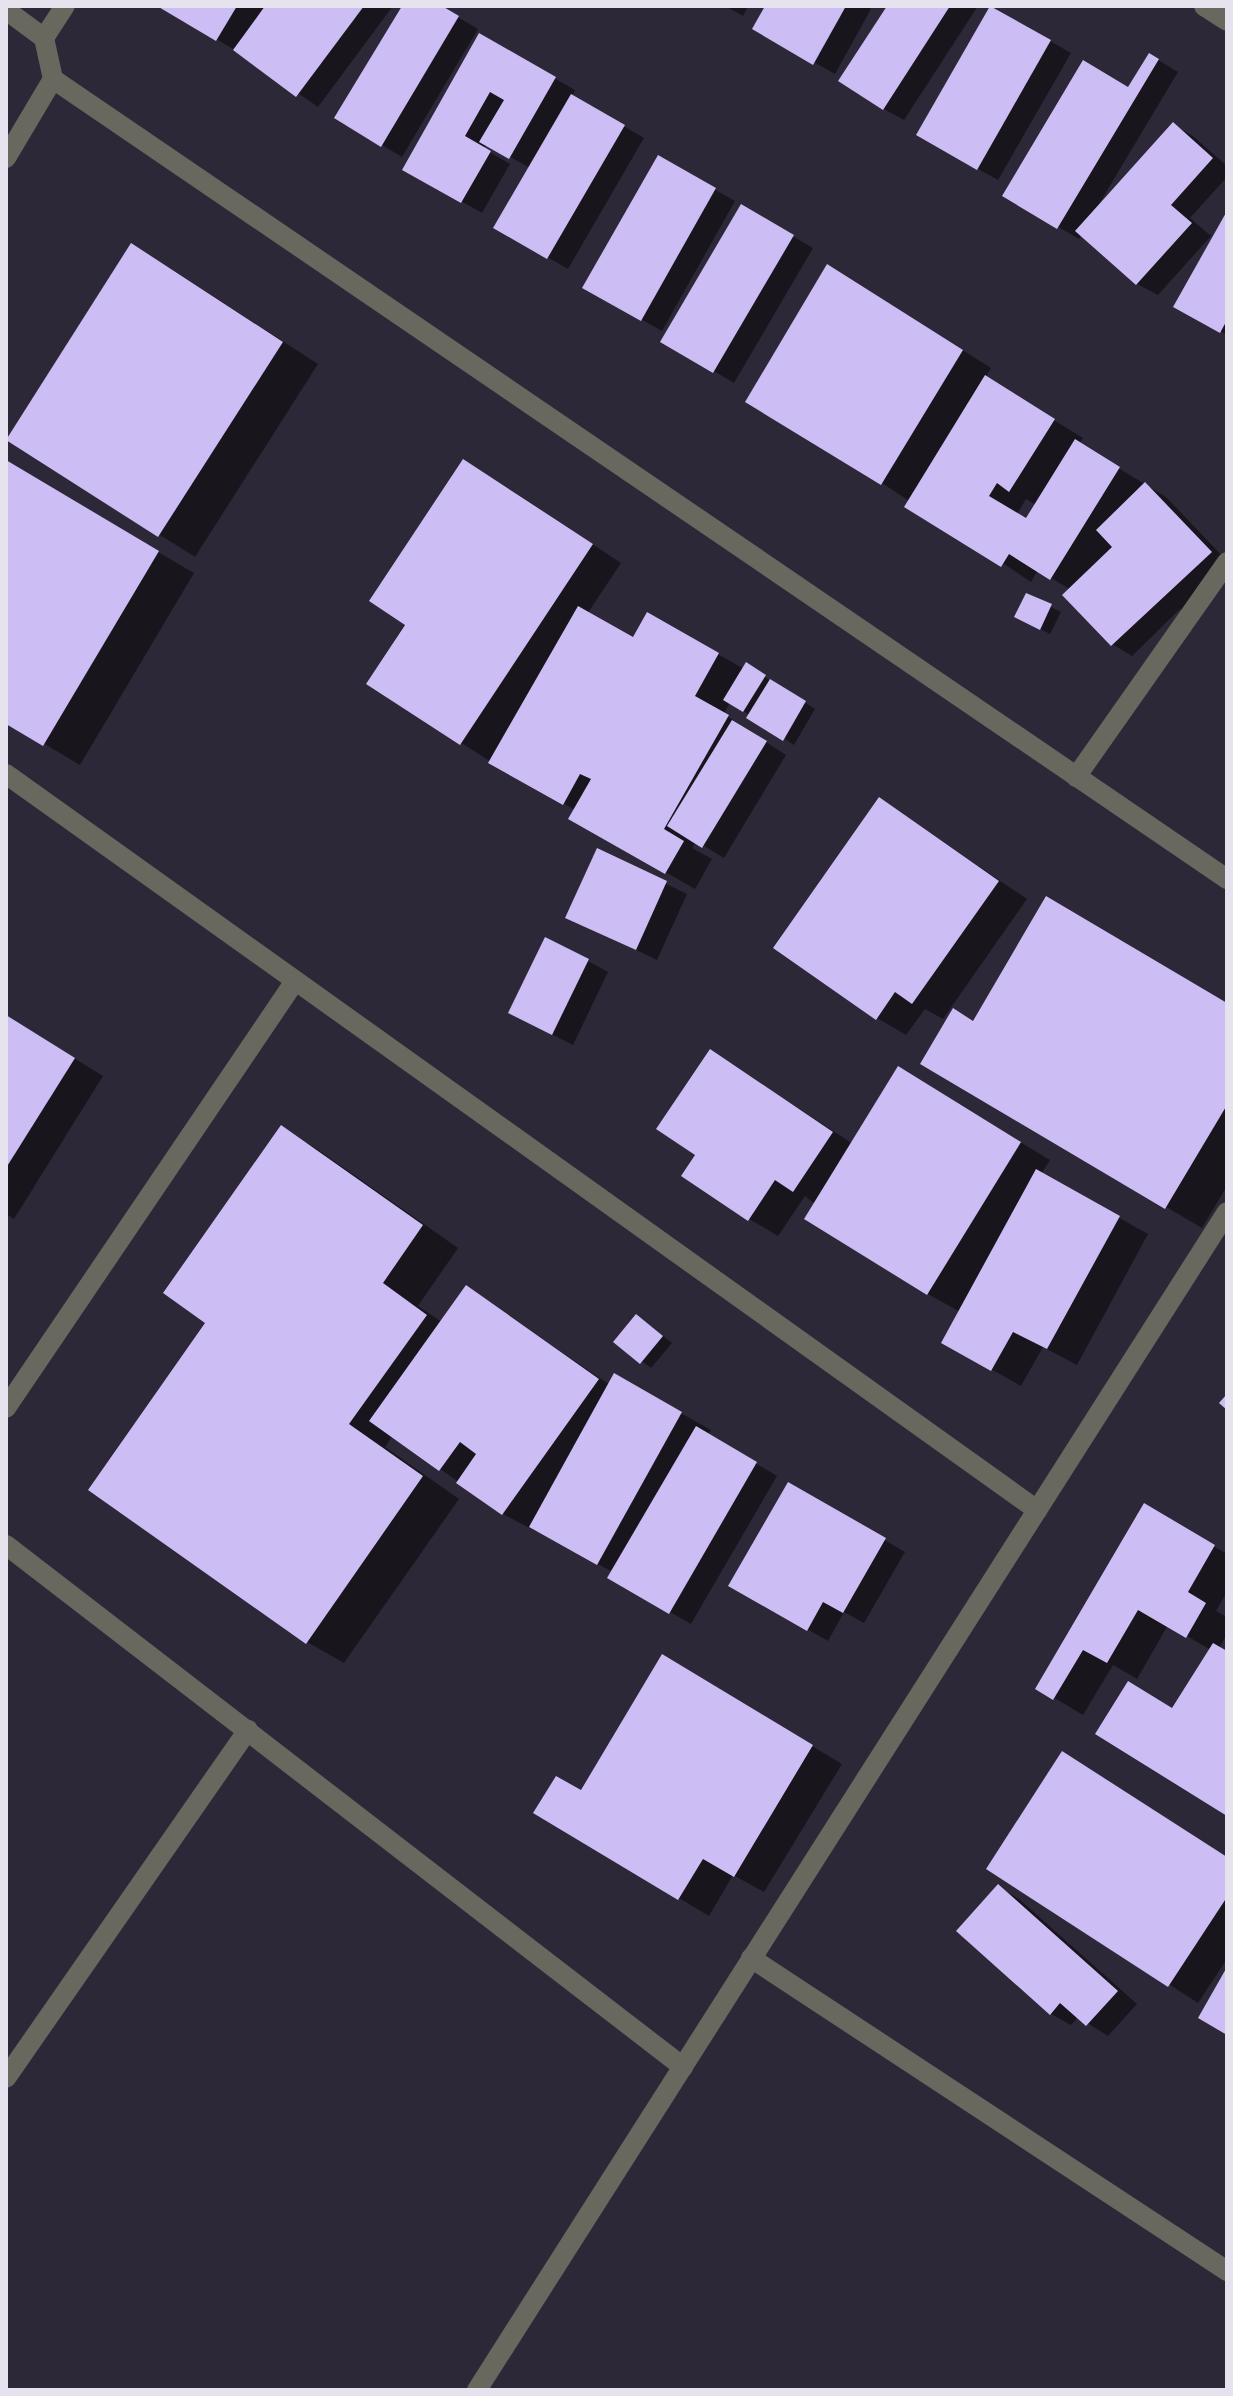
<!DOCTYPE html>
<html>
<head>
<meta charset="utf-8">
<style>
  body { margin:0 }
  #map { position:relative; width:1233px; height:2396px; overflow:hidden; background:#2d2838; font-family:Lora,serif }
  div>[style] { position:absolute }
  .shadow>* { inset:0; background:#0007 }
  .building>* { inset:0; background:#cdbdf5 }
  .minor>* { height:20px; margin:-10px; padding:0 10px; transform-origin:10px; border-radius:10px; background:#68685f }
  span { translate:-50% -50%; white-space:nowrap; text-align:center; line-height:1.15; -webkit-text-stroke:8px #141219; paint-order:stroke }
  .frame { position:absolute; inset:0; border:8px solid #e6e3ee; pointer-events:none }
</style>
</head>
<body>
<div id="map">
  <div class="shadow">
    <i style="clip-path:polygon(393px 6px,318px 107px,238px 52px,163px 7px)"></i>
    <i style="clip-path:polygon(404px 6px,439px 6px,478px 29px,402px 157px,337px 118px)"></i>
    <i style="clip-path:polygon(725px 6px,748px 6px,743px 16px)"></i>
    <i style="clip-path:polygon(767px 6px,867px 6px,871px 9px,835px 74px,754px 28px)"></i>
    <i style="clip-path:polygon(889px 6px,978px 6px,904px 120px,884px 109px)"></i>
    <i style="clip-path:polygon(991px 7px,1071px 53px,998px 180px,918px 135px)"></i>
    <i style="clip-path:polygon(480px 36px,575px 90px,572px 96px,644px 138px,568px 269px,495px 227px,530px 168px,487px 144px,484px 149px,510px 164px,482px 213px,405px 169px)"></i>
    <i style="clip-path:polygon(1150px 55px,1178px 72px,1099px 204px,1173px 125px,1193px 136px,1227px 166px,1227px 177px,1190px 218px,1211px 236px,1158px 295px,1137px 284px,1082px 234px,1079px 239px,1004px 195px,1129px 90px)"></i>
    <i style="clip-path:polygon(659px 158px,735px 201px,662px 331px,585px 288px)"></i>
    <i style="clip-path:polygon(742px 207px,813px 248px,734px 383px,663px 341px)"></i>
    <i style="clip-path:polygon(1227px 215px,1227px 335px,1176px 306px)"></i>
    <i style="clip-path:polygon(168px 267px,318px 364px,195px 557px,8px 439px)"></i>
    <i style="clip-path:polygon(evenodd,857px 284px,991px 368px,985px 378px,1083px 438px,1079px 444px,1166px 497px,1227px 561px,1183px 611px,1180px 609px,1132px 656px,1112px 644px,1071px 590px,1038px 570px,1031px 582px,882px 483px,857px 284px,1026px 499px,1036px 505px,1027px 520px,1017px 514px,1026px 499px)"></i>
    <i style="clip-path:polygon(6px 463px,194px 573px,80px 765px,6px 721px)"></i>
    <i style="clip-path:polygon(492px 478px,621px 563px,587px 614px,633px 640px,648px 614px,744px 669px,746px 665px,815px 709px,794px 745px,730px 702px,724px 714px,786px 755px,724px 858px,696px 841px,692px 848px,712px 859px,695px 889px,571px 818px,575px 810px,491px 762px,369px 683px)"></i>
    <i style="clip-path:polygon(1027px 595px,1061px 612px,1050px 634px,1027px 622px)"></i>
    <i style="clip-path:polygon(880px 799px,1027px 899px,943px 1019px,925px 1009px,906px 1035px,877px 1018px)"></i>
    <i style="clip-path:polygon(598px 851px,687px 894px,657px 960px,568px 917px)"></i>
    <i style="clip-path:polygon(588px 961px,608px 972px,573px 1045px,531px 1024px)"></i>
    <i style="clip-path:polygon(1227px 1005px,1227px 1186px,1202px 1228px,922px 1063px,974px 1023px)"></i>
    <i style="clip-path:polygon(6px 1016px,103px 1076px,14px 1219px,6px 1214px)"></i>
    <i style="clip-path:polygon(711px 1051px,853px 1144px,928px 1086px,1050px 1160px,1041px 1174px,1148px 1234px,1077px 1365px,1043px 1347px,1021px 1386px,973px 1359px,960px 1312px,928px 1294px,805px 1196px,778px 1236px,749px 1219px,698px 1155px)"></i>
    <i style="clip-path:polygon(281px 1128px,317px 1149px,458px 1248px,418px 1306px,442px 1322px,466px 1287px,610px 1385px,615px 1376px,711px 1430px,708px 1435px,777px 1476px,691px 1624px,610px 1578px,613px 1572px,503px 1514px,393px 1435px,385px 1447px,459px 1499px,344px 1663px,307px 1642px,208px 1322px)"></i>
    <i style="clip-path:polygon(646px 1322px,672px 1343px,651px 1368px,616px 1342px)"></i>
    <i style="clip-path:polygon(789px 1484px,905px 1552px,864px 1623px,844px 1612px,828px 1641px,731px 1585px)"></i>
    <i style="clip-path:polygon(1144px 1506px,1227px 1554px,1227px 1592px,1216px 1611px,1227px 1617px,1227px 1634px,1219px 1648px,1227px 1653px,1227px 1814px,1174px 1710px,1211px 1650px,1168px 1625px,1137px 1679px,1113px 1665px,1083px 1715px,1038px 1688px)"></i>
    <i style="clip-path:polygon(692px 1674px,842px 1764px,764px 1892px,733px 1875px,709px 1916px,536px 1813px,582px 1793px)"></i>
    <i style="clip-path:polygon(1063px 1753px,1227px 1857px,1227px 1959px,1198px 2003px,989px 1868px)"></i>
    <i style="clip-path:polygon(999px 1887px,1019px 1899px,1137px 2004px,1108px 2036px,1078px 2017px,1071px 2025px,1051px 2014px)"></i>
  </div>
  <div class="building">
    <i style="clip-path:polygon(157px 6px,237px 6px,216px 41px)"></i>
    <i style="clip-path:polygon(265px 6px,364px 6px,296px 97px,233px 50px)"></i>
    <i style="clip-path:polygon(402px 6px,442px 6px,459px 16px,381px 147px,334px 118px)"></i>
    <i style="clip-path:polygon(765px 6px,846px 6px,813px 65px,752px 29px)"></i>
    <i style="clip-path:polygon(887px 6px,950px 6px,883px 110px,838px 81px)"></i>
    <i style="clip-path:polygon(990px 6px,1051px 40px,977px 170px,916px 135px)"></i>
    <i style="clip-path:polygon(479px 33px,556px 77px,509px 159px,479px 142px,504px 100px,490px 92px,465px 136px,491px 151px,461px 203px,402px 170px)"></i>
    <i style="clip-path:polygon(1149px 53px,1159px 59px,1057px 229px,1002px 196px,1083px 60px,1128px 87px)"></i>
    <i style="clip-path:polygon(571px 94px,625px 125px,547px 259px,493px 228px)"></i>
    <i style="clip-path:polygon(1173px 122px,1213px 158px,1171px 205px,1192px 223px,1136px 285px,1075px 231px)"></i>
    <i style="clip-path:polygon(658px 155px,716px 188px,641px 321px,582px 288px)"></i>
    <i style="clip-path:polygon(741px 204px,794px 235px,713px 373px,660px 342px)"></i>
    <i style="clip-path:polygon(1227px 211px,1227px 320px,1220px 333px,1173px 307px)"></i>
    <i style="clip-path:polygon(131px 243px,283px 342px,158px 537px,6px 440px)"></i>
    <i style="clip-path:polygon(827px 264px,963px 350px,881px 485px,745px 402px)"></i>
    <i style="clip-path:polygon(985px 375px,1055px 419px,1009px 492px,997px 483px,989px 496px,1026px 518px,1075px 439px,1120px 467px,1050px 580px,1009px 554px,1001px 567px,904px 507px)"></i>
    <i style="clip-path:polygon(463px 459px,593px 544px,460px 745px,366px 684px,405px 625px,369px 601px)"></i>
    <i style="clip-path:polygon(6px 460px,159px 551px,43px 746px,6px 724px)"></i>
    <i style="clip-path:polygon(1145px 482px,1212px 552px,1111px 646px,1062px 595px,1112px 547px,1096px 530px)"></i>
    <i style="clip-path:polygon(1026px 593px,1052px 604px,1040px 630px,1014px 617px)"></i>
    <i style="clip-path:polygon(578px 606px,633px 637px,647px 612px,719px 653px,695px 696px,729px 715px,664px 829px,684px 841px,665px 874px,568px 819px,591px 779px,580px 774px,563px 805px,488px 763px)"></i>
    <i style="clip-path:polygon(746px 662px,766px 675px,743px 712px,723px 700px)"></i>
    <i style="clip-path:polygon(770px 679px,806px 701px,783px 741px,746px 718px)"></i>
    <i style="clip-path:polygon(732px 720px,767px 741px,702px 848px,667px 826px)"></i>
    <i style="clip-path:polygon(879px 797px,999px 881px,912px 1004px,895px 992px,876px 1020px,773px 948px)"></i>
    <i style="clip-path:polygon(597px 848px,667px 881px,636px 950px,565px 918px)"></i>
    <i style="clip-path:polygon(1046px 896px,1227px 1003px,1227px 1105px,1165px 1209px,920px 1064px,953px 1008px,973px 1021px)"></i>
    <i style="clip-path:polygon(545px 937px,589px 959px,552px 1035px,508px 1013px)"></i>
    <i style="clip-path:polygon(6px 1015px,75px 1058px,6px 1168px)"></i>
    <i style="clip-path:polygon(710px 1049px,833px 1132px,793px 1192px,775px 1180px,748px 1221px,681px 1176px,695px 1155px,656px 1129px)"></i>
    <i style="clip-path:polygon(898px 1066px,1021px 1142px,927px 1295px,804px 1219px)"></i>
    <i style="clip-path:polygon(281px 1125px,423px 1225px,383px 1283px,427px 1315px,349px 1424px,423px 1476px,306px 1644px,88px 1490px,205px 1323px,163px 1293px)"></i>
    <i style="clip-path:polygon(1036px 1169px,1120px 1216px,1047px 1349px,1013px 1332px,991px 1371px,941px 1343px)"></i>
    <i style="clip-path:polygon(466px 1285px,599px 1379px,502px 1515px,456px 1483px,476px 1454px,460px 1442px,439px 1471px,369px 1421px)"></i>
    <i style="clip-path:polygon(636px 1314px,663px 1336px,640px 1364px,613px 1342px)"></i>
    <i style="clip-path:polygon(614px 1373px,682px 1412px,597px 1565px,529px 1527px)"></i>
    <i style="clip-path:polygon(1227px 1394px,1227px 1410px,1219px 1403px)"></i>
    <i style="clip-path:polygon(696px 1426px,757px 1462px,669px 1614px,607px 1578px)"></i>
    <i style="clip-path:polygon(788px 1482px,886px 1538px,843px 1613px,823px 1602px,807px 1631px,728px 1586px)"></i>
    <i style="clip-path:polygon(1144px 1503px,1215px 1545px,1188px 1592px,1206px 1603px,1186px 1638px,1138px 1610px,1107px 1663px,1083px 1650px,1053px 1700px,1035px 1689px)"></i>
    <i style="clip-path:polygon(1213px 1643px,1227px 1651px,1227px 1816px,1095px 1734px,1128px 1681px,1172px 1708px)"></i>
    <i style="clip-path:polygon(662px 1654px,813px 1745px,734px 1877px,703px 1859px,678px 1900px,533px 1813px,556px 1776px,581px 1790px)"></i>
    <i style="clip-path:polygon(1062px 1751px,1227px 1857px,1227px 1897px,1168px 1987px,986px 1869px)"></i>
    <i style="clip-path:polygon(998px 1884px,1118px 1991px,1086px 2026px,1060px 2003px,1050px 2015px,956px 1931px)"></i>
    <i style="clip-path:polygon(1227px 1967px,1227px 2035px,1198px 2018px)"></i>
  </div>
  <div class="minor">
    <i style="left:1204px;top:6px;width:27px;rotate:33deg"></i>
    <i style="left:6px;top:10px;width:47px;rotate:36.4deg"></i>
    <i style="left:44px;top:38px;width:42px;rotate:77.6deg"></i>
    <i style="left:53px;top:79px;width:1421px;rotate:34.27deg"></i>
    <i style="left:44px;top:38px;width:38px;rotate:-57deg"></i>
    <i style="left:6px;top:158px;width:92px;rotate:-59.3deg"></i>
    <i style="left:6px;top:774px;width:1267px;rotate:35.52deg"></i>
    <i style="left:1076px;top:777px;width:263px;rotate:-54.9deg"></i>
    <i style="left:6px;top:1408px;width:516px;rotate:-55.91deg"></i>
    <i style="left:6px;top:1545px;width:855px;rotate:37.63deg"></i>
    <i style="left:751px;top:1958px;width:570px;rotate:33.33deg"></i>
    <i style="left:6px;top:2078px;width:424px;rotate:-55.2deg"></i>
    <i style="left:477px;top:2390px;width:1396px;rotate:-57.52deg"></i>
  </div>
  <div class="frame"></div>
</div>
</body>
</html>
